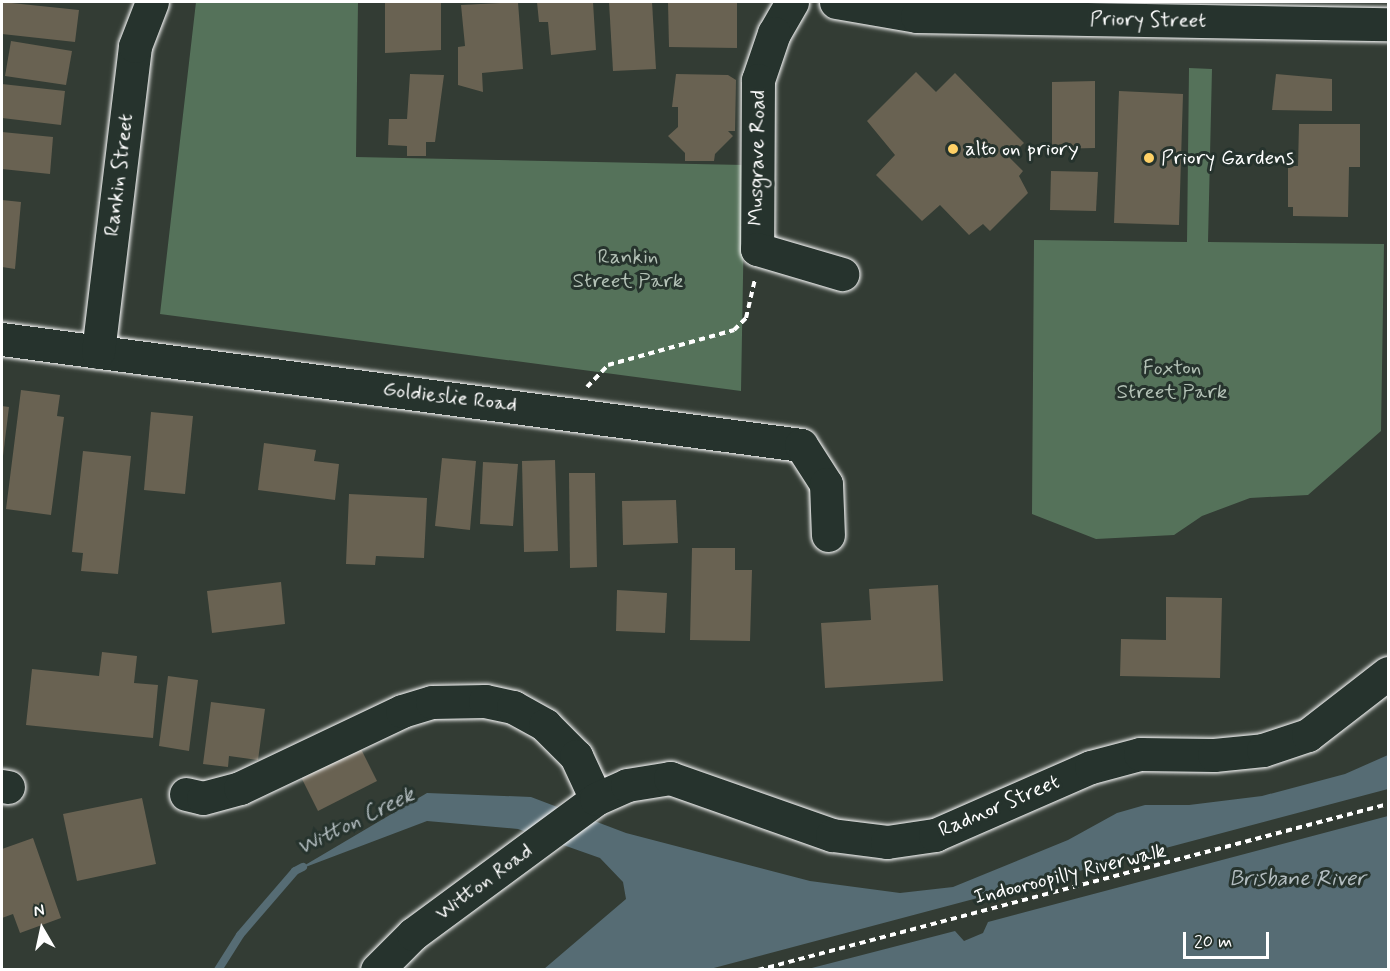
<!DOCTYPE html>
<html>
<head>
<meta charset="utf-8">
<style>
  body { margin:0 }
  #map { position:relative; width:1390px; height:971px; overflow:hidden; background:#333c34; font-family:Mynerve,sans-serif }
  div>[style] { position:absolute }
  .green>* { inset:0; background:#55725a }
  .water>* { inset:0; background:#566c74 }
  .pier>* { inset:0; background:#333c34 }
  .stream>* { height:8px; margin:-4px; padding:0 4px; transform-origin:4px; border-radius:4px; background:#566c74 }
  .building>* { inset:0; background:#696252 }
  .path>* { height:4px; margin-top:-2px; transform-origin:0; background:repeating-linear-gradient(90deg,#fff 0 6px,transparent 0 10.5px) }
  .roads { filter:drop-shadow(0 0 2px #fff) drop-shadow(0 0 2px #fff) }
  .minor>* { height:33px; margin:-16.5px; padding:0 16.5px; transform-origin:16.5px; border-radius:16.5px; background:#26332d }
  .dots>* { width:16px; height:16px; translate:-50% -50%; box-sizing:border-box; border:3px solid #26332d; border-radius:50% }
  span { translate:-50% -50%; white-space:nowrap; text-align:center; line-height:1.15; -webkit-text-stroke:6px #26332d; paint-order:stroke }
  .street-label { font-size:21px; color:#fff }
  .poi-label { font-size:21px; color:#fff }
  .left { translate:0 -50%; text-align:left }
  .park-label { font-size:21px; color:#b2c0b5 }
  .water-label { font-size:22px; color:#b3bdc0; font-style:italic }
  .frame { position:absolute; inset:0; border:3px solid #fff; pointer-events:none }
  .north { position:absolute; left:12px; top:899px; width:60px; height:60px; -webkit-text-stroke:4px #26332d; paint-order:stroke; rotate:351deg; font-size:16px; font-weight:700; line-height:24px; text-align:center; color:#fff }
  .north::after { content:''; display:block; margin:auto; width:21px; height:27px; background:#fff; clip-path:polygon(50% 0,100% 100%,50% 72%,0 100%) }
  .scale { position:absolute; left:1183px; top:932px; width:86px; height:27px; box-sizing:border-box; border:3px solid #fff; border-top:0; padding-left:8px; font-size:18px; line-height:21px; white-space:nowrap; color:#fff; -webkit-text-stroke:4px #26332d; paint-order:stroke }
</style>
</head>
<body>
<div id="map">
  <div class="green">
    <i style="clip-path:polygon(196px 2px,358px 2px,356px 157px,745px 165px,741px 391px,160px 314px)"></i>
    <i style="clip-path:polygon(1189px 68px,1212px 69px,1208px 242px,1384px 244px,1381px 431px,1308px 495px,1250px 498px,1202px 516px,1174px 535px,1096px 539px,1032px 514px,1034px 240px,1187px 242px)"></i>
  </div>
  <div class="water">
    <i style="clip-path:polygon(1388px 755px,1388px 969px,544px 969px,626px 899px,623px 882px,600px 858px,518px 829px,427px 821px,295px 871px,427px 793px,531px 797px,626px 833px,810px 881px,900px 893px,953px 887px,1068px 840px,1117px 813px,1145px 805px,1189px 805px,1262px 796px,1345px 774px)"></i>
  </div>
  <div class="pier">
    <i style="clip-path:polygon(1388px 789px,1388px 816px,988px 922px,983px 933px,964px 941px,955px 931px,808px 969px,710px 969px)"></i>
  </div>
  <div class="stream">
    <i style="left:218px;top:970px;width:41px;rotate:-57.8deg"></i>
    <i style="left:240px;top:935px;width:84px;rotate:-49.3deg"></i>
    <i style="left:295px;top:871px;width:9px;rotate:-27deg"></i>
  </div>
  <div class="building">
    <i style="clip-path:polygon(2px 2px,79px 10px,75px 42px,2px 34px)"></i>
    <i style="clip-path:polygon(518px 2px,523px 69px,482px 73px,483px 92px,458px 85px,458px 47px,465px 46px,461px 5px)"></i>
    <i style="clip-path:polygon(537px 2px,593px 2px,596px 50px,551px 55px,548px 22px,539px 22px)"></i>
    <i style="clip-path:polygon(609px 2px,652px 2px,656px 69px,613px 71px)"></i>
    <i style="clip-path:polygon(668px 2px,737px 2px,737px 48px,669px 47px)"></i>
    <i style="clip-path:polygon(385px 3px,441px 3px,441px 50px,385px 53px)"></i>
    <i style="clip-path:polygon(11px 41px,72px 51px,66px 85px,5px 76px)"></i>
    <i style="clip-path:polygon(916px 72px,936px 92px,955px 73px,1024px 143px,1009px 157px,1023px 171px,1019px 176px,1028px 193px,990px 231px,983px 224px,969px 235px,940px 205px,922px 221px,876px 175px,895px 155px,867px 121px)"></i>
    <i style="clip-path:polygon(410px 74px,444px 75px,435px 142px,426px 142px,426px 156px,407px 156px,407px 146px,388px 145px,389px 119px,407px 119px)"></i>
    <i style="clip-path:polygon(676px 74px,728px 75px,736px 80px,735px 131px,728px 131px,733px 136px,715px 154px,714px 161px,685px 161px,685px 153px,668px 136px,678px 127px,678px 107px,672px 107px)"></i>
    <i style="clip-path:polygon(1276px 74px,1332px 79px,1332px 111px,1272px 110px)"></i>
    <i style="clip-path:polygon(1095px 81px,1095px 148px,1052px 149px,1052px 82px)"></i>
    <i style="clip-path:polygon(2px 84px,65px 91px,61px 125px,2px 118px)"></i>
    <i style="clip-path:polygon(1119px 91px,1183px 94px,1179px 225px,1114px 223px)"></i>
    <i style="clip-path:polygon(1299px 124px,1360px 124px,1360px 167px,1349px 167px,1348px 217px,1293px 216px,1293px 207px,1288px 207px,1288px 166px,1298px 166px)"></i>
    <i style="clip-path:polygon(2px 132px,53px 137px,50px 174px,2px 169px)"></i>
    <i style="clip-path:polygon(1051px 171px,1098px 172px,1096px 211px,1050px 210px)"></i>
    <i style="clip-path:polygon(2px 200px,21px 202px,15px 269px,2px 267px)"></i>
    <i style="clip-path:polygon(21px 390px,60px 395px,57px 416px,64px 417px,51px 515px,6px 509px)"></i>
    <i style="clip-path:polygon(2px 406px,9px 407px,3px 456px,2px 456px)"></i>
    <i style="clip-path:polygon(151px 412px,193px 416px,185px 494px,144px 490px)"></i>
    <i style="clip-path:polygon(264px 443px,316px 450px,314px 461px,339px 464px,335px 500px,258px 490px)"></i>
    <i style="clip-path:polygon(83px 451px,131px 456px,118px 574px,81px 571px,83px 553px,72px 552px)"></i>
    <i style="clip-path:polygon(442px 458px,476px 461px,470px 530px,435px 526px)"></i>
    <i style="clip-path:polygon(555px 460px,558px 551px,524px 552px,522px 461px)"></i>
    <i style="clip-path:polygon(483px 462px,518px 464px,513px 526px,480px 524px)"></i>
    <i style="clip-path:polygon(569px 473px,595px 473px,597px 567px,570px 568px)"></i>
    <i style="clip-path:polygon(349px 494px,427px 498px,424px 558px,376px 556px,375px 565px,346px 564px)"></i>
    <i style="clip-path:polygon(676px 500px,678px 543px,623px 545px,622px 501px)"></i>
    <i style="clip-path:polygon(692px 548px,735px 548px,735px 570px,752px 570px,750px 641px,690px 640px)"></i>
    <i style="clip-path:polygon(281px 582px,285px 624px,212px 633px,207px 591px)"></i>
    <i style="clip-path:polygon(938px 585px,943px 681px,825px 688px,821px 623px,871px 620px,869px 589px)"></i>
    <i style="clip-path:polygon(617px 590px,667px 593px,665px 633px,616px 631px)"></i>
    <i style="clip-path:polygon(1166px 597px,1222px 598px,1220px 678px,1120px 676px,1121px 639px,1166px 640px)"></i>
    <i style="clip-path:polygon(102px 652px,137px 656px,134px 683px,158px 685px,153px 738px,26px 725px,32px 669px,99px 676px)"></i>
    <i style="clip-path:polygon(168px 676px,198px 680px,189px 751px,159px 746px)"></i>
    <i style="clip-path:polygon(211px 702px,265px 709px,258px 760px,229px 756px,228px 767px,203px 764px)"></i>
    <i style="clip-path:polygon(360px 747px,377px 781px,318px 811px,301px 777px)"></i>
    <i style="clip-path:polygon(142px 798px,156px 864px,77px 881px,63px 814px)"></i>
    <i style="clip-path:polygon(33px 838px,61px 918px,20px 933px,13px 914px,2px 918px,2px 849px)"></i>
  </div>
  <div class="path">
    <i style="left:587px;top:387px;width:30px;rotate:-46deg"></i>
    <i style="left:608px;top:365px;width:131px;rotate:-15.5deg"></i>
    <i style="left:734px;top:330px;width:17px;rotate:-45deg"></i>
    <i style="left:746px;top:318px;width:39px;rotate:-77deg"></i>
    <i style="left:758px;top:970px;width:652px;rotate:-14.76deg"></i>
  </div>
  <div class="roads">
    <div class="minor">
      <i style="left:792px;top:2px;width:36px;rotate:120deg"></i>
      <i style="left:774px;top:33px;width:50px;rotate:108.8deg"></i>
      <i style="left:758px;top:80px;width:169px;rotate:90.3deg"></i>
      <i style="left:757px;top:249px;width:89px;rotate:16.4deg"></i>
      <i style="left:836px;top:2px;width:82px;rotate:9.8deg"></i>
      <i style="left:917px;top:16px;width:471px;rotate:1deg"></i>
      <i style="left:2px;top:339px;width:806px;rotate:7.56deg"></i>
      <i style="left:801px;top:445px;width:46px;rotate:57.3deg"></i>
      <i style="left:826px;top:484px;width:51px;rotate:87.8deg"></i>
      <i style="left:98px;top:352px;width:308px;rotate:-83.1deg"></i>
      <i style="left:135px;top:46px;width:47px;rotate:-68.9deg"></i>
      <i style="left:2px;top:786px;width:6px;rotate:9deg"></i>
      <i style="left:186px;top:794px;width:17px;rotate:13deg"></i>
      <i style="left:203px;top:798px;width:38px;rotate:-15deg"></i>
      <i style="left:240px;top:788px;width:179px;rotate:-25.4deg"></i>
      <i style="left:402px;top:711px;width:31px;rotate:-17deg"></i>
      <i style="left:432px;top:702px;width:53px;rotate:-1.1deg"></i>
      <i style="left:485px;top:701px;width:29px;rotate:12deg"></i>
      <i style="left:513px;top:707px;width:37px;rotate:29deg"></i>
      <i style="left:545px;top:725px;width:44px;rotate:45deg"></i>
      <i style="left:576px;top:756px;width:47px;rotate:65.1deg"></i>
      <i style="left:377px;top:970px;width:51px;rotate:-45deg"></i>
      <i style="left:413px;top:934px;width:227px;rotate:-36.4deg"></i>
      <i style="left:596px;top:799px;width:34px;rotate:-24deg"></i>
      <i style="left:627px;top:785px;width:44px;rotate:-9.2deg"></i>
      <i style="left:670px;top:778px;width:172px;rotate:19.4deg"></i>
      <i style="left:832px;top:835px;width:55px;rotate:7.3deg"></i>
      <i style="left:887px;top:842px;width:49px;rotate:-8.3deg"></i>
      <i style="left:935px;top:835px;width:170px;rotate:-23.6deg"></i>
      <i style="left:1091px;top:767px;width:51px;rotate:-14.9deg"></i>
      <i style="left:1140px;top:754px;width:74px;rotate:0.8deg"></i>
      <i style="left:1214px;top:755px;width:49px;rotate:-5.8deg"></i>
      <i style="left:1263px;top:750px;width:47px;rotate:-18.4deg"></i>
      <i style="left:1308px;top:735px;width:101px;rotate:-37.8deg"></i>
    </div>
  </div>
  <div class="dots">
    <i style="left:953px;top:149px;background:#ffd166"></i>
    <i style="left:1149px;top:158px;background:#ffd166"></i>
  </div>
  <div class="street-label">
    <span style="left:1148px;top:20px;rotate:1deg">Priory Street</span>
    <span style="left:757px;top:158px;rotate:-89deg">Musgrave Road</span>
    <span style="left:119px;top:175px;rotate:-83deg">Rankin Street</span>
    <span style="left:450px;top:397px;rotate:7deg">Goldieslie Road</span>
    <span style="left:999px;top:806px;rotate:-23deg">Radnor Street</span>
    <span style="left:1070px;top:874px;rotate:-14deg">Indooroopilly Riverwalk</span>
    <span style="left:484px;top:882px;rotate:-36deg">Witton Road</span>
  </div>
  <div class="poi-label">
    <span class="left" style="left:965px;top:149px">alto on priory</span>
    <span class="left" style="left:1161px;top:158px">Priory Gardens</span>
  </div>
  <div class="park-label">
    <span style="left:628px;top:269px">Rankin<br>Street Park</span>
    <span style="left:1172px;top:380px">Foxton<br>Street Park</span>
  </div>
  <div class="water-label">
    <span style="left:356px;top:822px;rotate:-26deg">Witton Creek</span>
    <span style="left:1297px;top:880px">Brisbane River</span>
  </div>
  <div class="frame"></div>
  <div class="north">N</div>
  <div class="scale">20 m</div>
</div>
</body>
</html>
